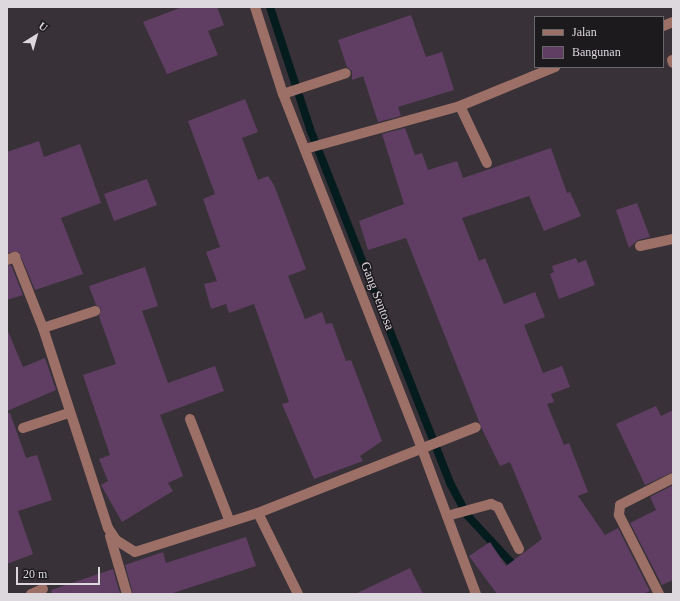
<!DOCTYPE html>
<html>
<head>
<meta charset="utf-8">
<style>
  body { margin:0 }
  #map { position:relative; width:680px; height:601px; overflow:hidden; background:#383138; font-family:Georgia,serif }
  div>[style] { position:absolute }
  .stream>* { height:8px; margin:-4px; padding:0 4px; transform-origin:4px; border-radius:4px; background:#051c1e }
  .building>* { inset:0; background:#603e63 }
  .minor>* { height:10px; margin:-5px; padding:0 5px; transform-origin:5px; border-radius:5px; background:#9d7067 }
  span { translate:-50% -50%; white-space:nowrap; text-align:center; line-height:1.15; -webkit-text-stroke:3px #1d1a1e; paint-order:stroke }
  .street-label { font-size:13px; color:#dcd8dd }
  .frame { position:absolute; inset:0; border:8px solid #dcd8dd; pointer-events:none }
  .legend { position:absolute; left:534px; top:16px; width:130px; height:52px; box-sizing:border-box; background:#1d1a1e; border:1px solid #69666a; margin:0; padding:5px 7px; list-style:none; font-size:12px; color:#dcd8dd }
  .legend li { display:flex; align-items:center; gap:8px; height:20px }
  .legend b { width:20px; border:1px solid #69666a }
  .north { position:absolute; left:16px; top:16px; width:40px; height:40px; -webkit-text-stroke:3px #1d1a1e; paint-order:stroke; rotate:37deg; font-size:11px; font-weight:700; line-height:16px; text-align:center; color:#dcd8dd }
  .north::after { content:''; display:block; margin:auto; width:14px; height:18px; background:#dcd8dd; clip-path:polygon(50% 0,100% 100%,50% 72%,0 100%) }
  .scale { position:absolute; left:16px; top:567px; width:84px; height:18px; box-sizing:border-box; border:2px solid #dcd8dd; border-top:0; padding-left:5px; font-size:12px; line-height:14px; white-space:nowrap; color:#dcd8dd; -webkit-text-stroke:3px #1d1a1e; paint-order:stroke }
</style>
</head>
<body>
<div id="map">
  <div class="stream">
    <i style="left:270px;top:7px;width:128px;rotate:71.8deg"></i>
    <i style="left:310px;top:129px;width:381px;rotate:68.4deg"></i>
    <i style="left:450px;top:483px;width:36px;rotate:62deg"></i>
    <i style="left:467px;top:515px;width:74px;rotate:47.2deg"></i>
  </div>
  <div class="building">
    <i style="clip-path:polygon(182px 7px,217px 7px,224px 25px,208px 31px,218px 55px,167px 74px,143px 22px)"></i>
    <i style="clip-path:polygon(411px 15px,426px 57px,442px 52px,454px 90px,398px 107px,401px 116px,378px 122px,363px 76px,352px 80px,352px 71px,347px 67px,338px 40px)"></i>
    <i style="clip-path:polygon(245px 99px,258px 132px,242px 138px,258px 180px,268px 176px,274px 185px,306px 269px,288px 276px,305px 319px,322px 312px,326px 324px,332px 323px,346px 361px,351px 360px,382px 441px,360px 456px,363px 461px,314px 479px,282px 404px,289px 402px,254px 304px,229px 313px,226px 304px,211px 309px,204px 284px,217px 281px,206px 252px,220px 247px,203px 199px,215px 194px,188px 121px)"></i>
    <i style="clip-path:polygon(405px 128px,415px 155px,422px 153px,428px 170px,457px 161px,463px 178px,551px 148px,567px 193px,570px 192px,581px 216px,544px 231px,529px 196px,462px 218px,479px 261px,485px 258px,504px 304px,535px 292px,545px 317px,524px 325px,543px 373px,562px 366px,570px 387px,551px 394px,554px 402px,547px 404px,564px 445px,569px 443px,588px 492px,578px 496px,605px 535px,618px 528px,650px 591px,643px 594px,497px 594px,469px 556px,490px 542px,506px 566px,542px 539px,510px 462px,500px 466px,482px 429px,406px 238px,368px 250px,359px 221px,404px 204px,382px 134px)"></i>
    <i style="clip-path:polygon(39px 141px,44px 157px,80px 144px,101px 203px,61px 218px,83px 274px,35px 290px,19px 252px,7px 253px,7px 152px)"></i>
    <i style="clip-path:polygon(147px 179px,157px 205px,114px 221px,104px 194px)"></i>
    <i style="clip-path:polygon(637px 203px,650px 237px,638px 240px,629px 248px,616px 210px)"></i>
    <i style="clip-path:polygon(576px 258px,578px 263px,586px 260px,595px 285px,559px 299px,550px 274px,554px 272px,552px 266px)"></i>
    <i style="clip-path:polygon(11px 265px,23px 295px,7px 300px,7px 266px)"></i>
    <i style="clip-path:polygon(145px 267px,158px 306px,142px 311px,168px 383px,215px 366px,224px 391px,160px 415px,183px 476px,168px 483px,173px 491px,122px 522px,101px 485px,108px 481px,99px 459px,110px 455px,83px 375px,116px 364px,99px 316px,101px 309px,96px 305px,89px 286px)"></i>
    <i style="clip-path:polygon(7px 329px,23px 367px,45px 358px,56px 390px,7px 411px)"></i>
    <i style="clip-path:polygon(656px 406px,661px 416px,673px 410px,673px 472px,645px 485px,616px 424px)"></i>
    <i style="clip-path:polygon(7px 413px,10px 413px,26px 458px,37px 455px,52px 500px,18px 511px,33px 554px,7px 564px)"></i>
    <i style="clip-path:polygon(673px 485px,673px 580px,662px 585px,630px 523px,656px 510px,650px 497px)"></i>
    <i style="clip-path:polygon(246px 537px,256px 566px,170px 594px,133px 594px,125px 565px,163px 552px,166px 563px)"></i>
    <i style="clip-path:polygon(410px 568px,423px 594px,355px 594px)"></i>
    <i style="clip-path:polygon(113px 569px,120px 594px,52px 594px,51px 590px)"></i>
  </div>
  <div class="minor">
    <i style="left:255px;top:7px;width:91px;rotate:72.2deg"></i>
    <i style="left:283px;top:94px;width:381px;rotate:68.6deg"></i>
    <i style="left:422px;top:449px;width:155px;rotate:69.6deg"></i>
    <i style="left:663px;top:26px;width:11px;rotate:-22deg"></i>
    <i style="left:672px;top:60px;width:3px;rotate:72deg"></i>
    <i style="left:283px;top:94px;width:66px;rotate:-18.4deg"></i>
    <i style="left:460px;top:106px;width:63px;rotate:64.7deg"></i>
    <i style="left:305px;top:149px;width:161px;rotate:-15.5deg"></i>
    <i style="left:460px;top:106px;width:103px;rotate:-22.3deg"></i>
    <i style="left:640px;top:246px;width:34px;rotate:-12deg"></i>
    <i style="left:7px;top:260px;width:9px;rotate:-21deg"></i>
    <i style="left:15px;top:257px;width:76px;rotate:68.5deg"></i>
    <i style="left:43px;top:328px;width:210px;rotate:72deg"></i>
    <i style="left:108px;top:528px;width:14px;rotate:56deg"></i>
    <i style="left:116px;top:540px;width:22px;rotate:32deg"></i>
    <i style="left:135px;top:552px;width:129px;rotate:-17.6deg"></i>
    <i style="left:258px;top:513px;width:234px;rotate:-21.5deg"></i>
    <i style="left:43px;top:328px;width:55px;rotate:-18.1deg"></i>
    <i style="left:190px;top:419px;width:110px;rotate:68.8deg"></i>
    <i style="left:23px;top:428px;width:48px;rotate:-18.1deg"></i>
    <i style="left:258px;top:513px;width:90px;rotate:63.7deg"></i>
    <i style="left:447px;top:516px;width:46px;rotate:-15.3deg"></i>
    <i style="left:491px;top:504px;width:8px;rotate:23deg"></i>
    <i style="left:498px;top:507px;width:47px;rotate:63.4deg"></i>
    <i style="left:110px;top:536px;width:60px;rotate:73.7deg"></i>
    <i style="left:31px;top:594px;width:13px;rotate:-23deg"></i>
    <i style="left:659px;top:594px;width:89px;rotate:-116.9deg"></i>
    <i style="left:619px;top:515px;width:10px;rotate:-84deg"></i>
    <i style="left:620px;top:505px;width:59px;rotate:-27deg"></i>
  </div>
  <div class="street-label">
    <span style="left:377px;top:296px;rotate:69deg">Gang Sentosa</span>
  </div>
  <div class="frame"></div>
  <ul class="legend">
  <li><b style="height:5px;background:#9d7067"></b>Jalan</li>
  <li><b style="height:11px;background:#603e63"></b>Bangunan</li>
  </ul>
  <div class="north">U</div>
  <div class="scale">20 m</div>
</div>
</body>
</html>
